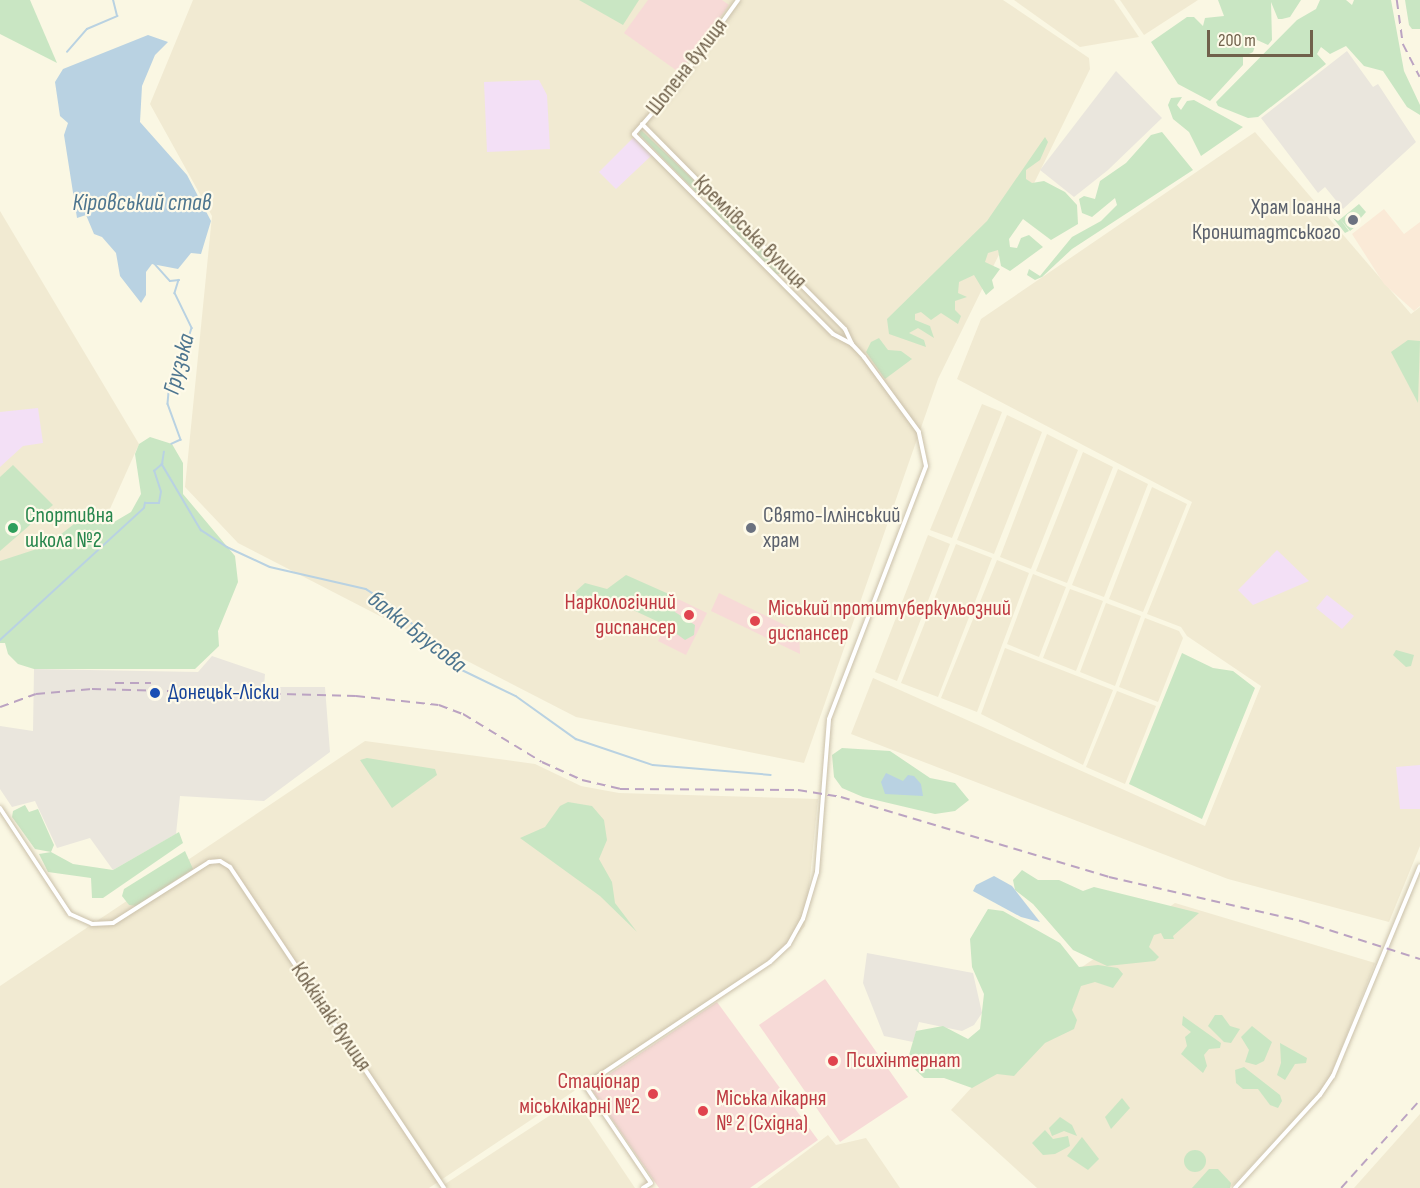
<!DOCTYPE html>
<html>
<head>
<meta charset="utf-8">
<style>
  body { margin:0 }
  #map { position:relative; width:1420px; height:1188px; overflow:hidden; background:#faf7e3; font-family:"Sofia Sans Condensed",sans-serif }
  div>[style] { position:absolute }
  .residential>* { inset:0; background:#f1ead2 }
  .commercial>* { inset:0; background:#faead7 }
  .industrial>* { inset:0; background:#eae6dd }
  .education>* { inset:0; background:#f3e0f6 }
  .medical>* { inset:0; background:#f7dad7 }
  .green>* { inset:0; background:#c9e6c3 }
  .round { border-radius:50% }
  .water>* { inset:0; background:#b9d2e2 }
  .stream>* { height:1.5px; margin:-0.75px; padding:0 0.75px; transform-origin:0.75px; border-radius:0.75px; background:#b9d2e2 }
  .roads { filter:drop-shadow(0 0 2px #cac0aa) drop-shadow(0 0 2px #cac0aa) }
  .tertiary>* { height:4px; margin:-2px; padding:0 2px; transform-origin:2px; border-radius:2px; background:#fff }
  .secondary>* { height:4px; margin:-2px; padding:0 2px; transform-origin:2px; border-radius:2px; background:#fff }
  .rail>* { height:1.5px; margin-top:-0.75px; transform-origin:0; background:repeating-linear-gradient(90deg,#bba3c2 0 9px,transparent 0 15px) }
  .dots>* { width:16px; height:16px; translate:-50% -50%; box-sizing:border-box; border:3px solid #fefae9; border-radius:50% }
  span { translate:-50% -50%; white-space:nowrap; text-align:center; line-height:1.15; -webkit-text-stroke:4.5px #fefae9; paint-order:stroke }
  .street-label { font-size:22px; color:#70614b }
  .worship-label { font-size:22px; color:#5b616d }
  .right { translate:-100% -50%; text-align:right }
  .left { translate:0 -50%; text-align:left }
  .leisure-label { font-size:22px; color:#27864d }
  .health-label { font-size:22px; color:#be3a42 }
  .transit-label { font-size:22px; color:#164399 }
  .water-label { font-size:24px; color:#4d758f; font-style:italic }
  .scale { position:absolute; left:1207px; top:30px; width:106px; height:27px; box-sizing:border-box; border:3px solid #70614b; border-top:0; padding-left:8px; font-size:18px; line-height:21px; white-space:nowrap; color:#70614b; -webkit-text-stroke:4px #fefae9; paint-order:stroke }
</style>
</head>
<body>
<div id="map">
  <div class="residential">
    <i style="clip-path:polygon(193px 0,1003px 0,1089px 58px,1090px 69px,938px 379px,804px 763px,576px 717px,238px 543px,185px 487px,212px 216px,150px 104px)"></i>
    <i style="clip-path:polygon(1014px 0,1114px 0,1139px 37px,1080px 47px)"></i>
    <i style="clip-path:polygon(1120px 0,1198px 0,1144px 35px)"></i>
    <i style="clip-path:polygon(1255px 132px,1411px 314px,1420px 307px,1420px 846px,1389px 922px,1228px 879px,851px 734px,873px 678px,1205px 826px,1261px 686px,1187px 636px,1181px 627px,1147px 614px,1192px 502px,957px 379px,981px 319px)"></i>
    <i style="clip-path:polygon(0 211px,139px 444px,105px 520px,0 623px)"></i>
    <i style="clip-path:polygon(982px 404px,1002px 412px,952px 538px,930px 530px)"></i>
    <i style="clip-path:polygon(1007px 415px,1042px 432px,994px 554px,957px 540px)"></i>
    <i style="clip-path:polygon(1047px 434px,1078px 450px,1031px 569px,1000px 557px)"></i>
    <i style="clip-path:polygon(1083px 452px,1113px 467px,1067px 583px,1036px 571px)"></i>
    <i style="clip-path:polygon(1118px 469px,1148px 484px,1104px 597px,1072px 585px)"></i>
    <i style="clip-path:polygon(1152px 487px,1187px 504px,1143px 612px,1109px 599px)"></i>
    <i style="clip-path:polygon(928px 535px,950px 544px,897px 681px,875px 672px)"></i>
    <i style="clip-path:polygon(956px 544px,992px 558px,938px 697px,901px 683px)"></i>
    <i style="clip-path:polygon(997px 560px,1029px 573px,977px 712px,941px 698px)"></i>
    <i style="clip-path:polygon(1033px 574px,1066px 587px,1039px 657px,1007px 644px)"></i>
    <i style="clip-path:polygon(1070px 589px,1103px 601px,1076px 671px,1043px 658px)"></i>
    <i style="clip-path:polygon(1106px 603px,1141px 616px,1115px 686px,1080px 672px)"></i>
    <i style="clip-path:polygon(1145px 618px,1179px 631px,1183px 638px,1158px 702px,1119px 687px)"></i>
    <i style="clip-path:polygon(1005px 648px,1113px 690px,1083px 765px,981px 714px)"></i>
    <i style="clip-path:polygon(1117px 691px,1156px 706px,1125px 784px,1086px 767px)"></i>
    <i style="clip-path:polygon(365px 741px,535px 764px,581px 786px,619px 793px,818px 799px,805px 926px,785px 950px,429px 1188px,0 1188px,0 986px)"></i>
    <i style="clip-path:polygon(1175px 903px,1375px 963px,1327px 1085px,1230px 1188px,1037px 1188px,951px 1110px,1082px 967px)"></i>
    <i style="clip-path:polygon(575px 1099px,635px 1188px,439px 1188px)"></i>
    <i style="clip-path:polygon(1420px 1114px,1420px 1188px,1354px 1188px)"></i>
    <i style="clip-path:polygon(828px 1135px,836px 1145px,866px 1138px,900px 1188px,757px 1188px)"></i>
  </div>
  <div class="commercial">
    <i style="clip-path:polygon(1384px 209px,1404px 234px,1420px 222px,1420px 306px,1414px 311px,1384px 284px,1352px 234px)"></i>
  </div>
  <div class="industrial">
    <i style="clip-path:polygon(1347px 51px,1373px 87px,1378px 84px,1416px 142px,1343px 209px,1325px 187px,1318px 193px,1261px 118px)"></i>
    <i style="clip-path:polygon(1116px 71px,1162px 118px,1108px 170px,1074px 197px,1040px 170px)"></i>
    <i style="clip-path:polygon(212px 656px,265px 674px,264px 687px,325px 687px,330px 752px,264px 801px,180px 796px,176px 834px,113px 870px,90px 838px,57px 848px,35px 801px,12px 807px,0 789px,0 726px,33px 731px,34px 669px,198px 672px)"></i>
    <i style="clip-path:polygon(867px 953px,973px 973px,982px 1013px,974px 1025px,962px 1031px,919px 1022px,913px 1042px,884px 1036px,863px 983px)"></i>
  </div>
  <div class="education">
    <i style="clip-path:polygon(539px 80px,547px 95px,550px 149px,487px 152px,484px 82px)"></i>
    <i style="clip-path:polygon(634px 137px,652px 155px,616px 189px,599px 172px)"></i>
    <i style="clip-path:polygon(38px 408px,43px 443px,23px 446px,0 467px,0 412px)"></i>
    <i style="clip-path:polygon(1277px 550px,1309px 581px,1253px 605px,1238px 590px)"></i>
    <i style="clip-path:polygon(1327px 595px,1354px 616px,1342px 629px,1316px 608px)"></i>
    <i style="clip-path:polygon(1420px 765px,1420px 809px,1400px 809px,1396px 767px)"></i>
  </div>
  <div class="medical">
    <i style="clip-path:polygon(648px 0,722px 0,729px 5px,680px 73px,624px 33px)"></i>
    <i style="clip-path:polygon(719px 593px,799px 632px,800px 654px,711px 611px)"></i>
    <i style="clip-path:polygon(678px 599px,707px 613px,686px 655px,658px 641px)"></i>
    <i style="clip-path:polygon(825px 979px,908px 1097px,840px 1142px,759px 1025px)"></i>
    <i style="clip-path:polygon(717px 1002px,818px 1140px,750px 1188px,659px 1188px,590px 1087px)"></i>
  </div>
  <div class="green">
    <i style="clip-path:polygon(0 0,30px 0,57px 63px,0 34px)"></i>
    <i style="clip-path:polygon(579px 0,639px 0,623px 25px)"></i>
    <i style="clip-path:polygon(1218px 0,1301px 0,1290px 17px,1282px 19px,1278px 19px,1271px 2px,1272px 40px,1268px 45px,1257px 40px,1253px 52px,1243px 57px,1243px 65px,1210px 101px,1178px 84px,1151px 42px,1187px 17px,1194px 17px,1203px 26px,1205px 18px,1224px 16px)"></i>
    <i style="clip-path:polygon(1320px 0,1346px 0,1352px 5px,1354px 0,1391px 0,1404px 71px,1420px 105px,1420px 115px,1407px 107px,1383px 71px,1364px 66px,1346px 46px,1330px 54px,1321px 47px,1317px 54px,1326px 64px,1258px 117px,1248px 118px,1218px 106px,1216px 102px,1297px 20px,1316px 9px)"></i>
    <i style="clip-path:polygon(1405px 0,1420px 0,1420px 29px,1412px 29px,1409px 25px)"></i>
    <i style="clip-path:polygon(1182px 97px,1177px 105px,1181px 110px,1187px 101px,1194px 100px,1243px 127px,1201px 156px,1189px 132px,1173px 119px,1168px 105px,1171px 98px)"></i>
    <i style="clip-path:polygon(640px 129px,706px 192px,706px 196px,701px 197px,639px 134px)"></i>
    <i style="clip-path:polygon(1162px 132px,1193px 170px,1072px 249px,1042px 277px,1035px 280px,1027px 275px,1029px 269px,1040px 276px,1072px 237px,1101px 221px,1117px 205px,1115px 198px,1092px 217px,1082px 213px,1079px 199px,1084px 196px,1095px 199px,1100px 181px,1126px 163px,1151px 135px)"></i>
    <i style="clip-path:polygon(1045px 137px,1048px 142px,1040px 160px,1026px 170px,1026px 179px,1032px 183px,1044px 181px,1065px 192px,1077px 205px,1078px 224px,1051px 240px,1023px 219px,1009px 239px,1010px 247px,1017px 248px,1021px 238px,1029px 235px,1043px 247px,1010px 271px,1001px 266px,998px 250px,988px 253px,985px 262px,1000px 269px,992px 280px,994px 288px,986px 295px,974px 275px,959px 282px,958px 293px,967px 297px,955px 301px,955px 310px,961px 316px,958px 324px,941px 313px,931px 320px,921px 312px,915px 314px,915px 320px,930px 326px,934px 338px,918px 328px,909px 333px,924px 340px,926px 347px,889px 334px,887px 319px,987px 221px)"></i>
    <i style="clip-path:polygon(709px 197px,781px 268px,780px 274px,776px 274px,706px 203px)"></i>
    <i style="clip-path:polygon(1359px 204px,1366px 212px,1359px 220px,1354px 212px,1347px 218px,1355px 227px,1350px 231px,1340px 219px,1349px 231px,1345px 233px,1333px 218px,1338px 221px)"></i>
    <i style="clip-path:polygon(879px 338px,888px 350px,901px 351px,912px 359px,885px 379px,866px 352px,871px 342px)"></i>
    <i style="clip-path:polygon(1408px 340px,1420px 341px,1418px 403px,1391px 352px)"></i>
    <i style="clip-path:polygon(150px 437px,172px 444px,183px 463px,183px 494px,235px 556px,238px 582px,218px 631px,219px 646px,195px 669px,34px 669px,18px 664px,8px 654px,5px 643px,0 643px,0 561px,46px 546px,74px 524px,114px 522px,131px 512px,141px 494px,135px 454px,139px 444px)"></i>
    <i style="clip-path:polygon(13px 465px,53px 505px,0 551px,0 477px)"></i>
    <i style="clip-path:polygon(626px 575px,671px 595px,675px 612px,695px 625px,694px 635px,685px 640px,663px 624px,618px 603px,588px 607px,576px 597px,575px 592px,585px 583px,607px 589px)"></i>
    <i style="clip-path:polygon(1396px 650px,1414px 655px,1411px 666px,1406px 667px,1393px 655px)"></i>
    <i style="clip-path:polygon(1182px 653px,1213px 668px,1233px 671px,1255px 688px,1202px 819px,1129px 784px)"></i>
    <i style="clip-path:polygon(842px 748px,890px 751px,930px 778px,955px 783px,969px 800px,955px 811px,935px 814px,863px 797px,842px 788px,834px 777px,832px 755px)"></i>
    <i style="clip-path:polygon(367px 758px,435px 769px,437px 775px,392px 808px,360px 760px)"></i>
    <i style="clip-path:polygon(568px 802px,592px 806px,604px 820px,607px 840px,599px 859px,612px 882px,615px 903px,637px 932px,600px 896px,520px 838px,545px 827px,560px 806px)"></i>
    <i style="clip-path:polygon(25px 805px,29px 812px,38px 809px,54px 845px,51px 852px,73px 864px,113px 870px,179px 832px,183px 843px,103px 898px,92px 898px,91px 878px,48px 872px,39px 854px,51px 852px,35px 849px,12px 817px,13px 811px)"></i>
    <i style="clip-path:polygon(185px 851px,193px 869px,136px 906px,129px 905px,122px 896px,124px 889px)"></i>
    <i style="clip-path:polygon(1022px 870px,1038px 880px,1059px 880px,1083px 891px,1094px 887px,1199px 913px,1173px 936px,1174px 939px,1164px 939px,1161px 933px,1154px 935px,1149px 947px,1159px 957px,1155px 961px,1107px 966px,1073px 950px,1033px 904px,1015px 890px,1013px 880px)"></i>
    <i style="clip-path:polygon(988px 909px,1003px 911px,1060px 943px,1079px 967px,1098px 965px,1118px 968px,1123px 974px,1113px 988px,1095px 982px,1081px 986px,1072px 1010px,1077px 1020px,1074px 1029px,1045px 1043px,1014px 1076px,997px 1074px,972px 1088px,944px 1078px,924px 1078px,907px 1062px,916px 1031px,943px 1026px,968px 1039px,980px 1029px,984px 994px,972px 967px,970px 939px)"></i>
    <i style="clip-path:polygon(1215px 1015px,1222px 1015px,1230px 1026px,1240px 1029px,1231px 1043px,1224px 1042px,1208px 1026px)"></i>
    <i style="clip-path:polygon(1183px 1016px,1221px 1043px,1220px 1048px,1209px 1049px,1204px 1055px,1207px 1066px,1203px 1073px,1181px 1054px,1187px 1046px,1185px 1037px,1191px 1032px,1182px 1025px)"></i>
    <i style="clip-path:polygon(1252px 1026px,1272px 1042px,1264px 1061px,1256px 1065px,1245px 1062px,1249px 1050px,1241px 1037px)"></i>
    <i style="clip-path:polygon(1280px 1043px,1307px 1058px,1306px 1063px,1295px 1064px,1285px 1080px,1277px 1075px,1281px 1063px)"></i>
    <i style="clip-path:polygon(1244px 1067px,1280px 1095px,1282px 1101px,1278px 1108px,1270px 1105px,1258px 1089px,1243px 1089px,1236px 1083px,1235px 1070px)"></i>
    <i style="clip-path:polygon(1122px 1098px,1130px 1108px,1111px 1129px,1105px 1117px)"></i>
    <i style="clip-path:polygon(1060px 1117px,1072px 1125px,1077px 1136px,1064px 1131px,1052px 1136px,1049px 1128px)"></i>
    <i style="clip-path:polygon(1045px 1130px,1053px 1139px,1068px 1136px,1070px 1146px,1055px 1154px,1043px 1155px,1032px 1143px)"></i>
    <i style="clip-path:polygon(1082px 1137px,1099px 1159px,1088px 1170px,1067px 1156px)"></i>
    <i class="round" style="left:1184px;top:1150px;width:22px;height:22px"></i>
    <i style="clip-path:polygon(1209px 1169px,1218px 1169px,1231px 1183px,1230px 1188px,1192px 1188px)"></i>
  </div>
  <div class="water">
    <i style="clip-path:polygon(148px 35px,168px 42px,155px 55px,142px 86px,140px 122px,187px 175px,211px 221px,201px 254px,191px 253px,178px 269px,152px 264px,146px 272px,146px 295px,141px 303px,120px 276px,116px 253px,102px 237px,94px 234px,86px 215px,77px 218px,64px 135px,68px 123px,60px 116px,55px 82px,63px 69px)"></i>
    <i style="clip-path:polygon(886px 773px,903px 781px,908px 775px,914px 776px,921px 784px,923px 796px,885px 794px,881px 782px)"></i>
    <i style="clip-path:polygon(994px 876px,1012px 886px,1040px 922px,1021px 917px,973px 891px,976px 885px)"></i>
  </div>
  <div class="stream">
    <i style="left:67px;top:52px;width:30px;rotate:-49deg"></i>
    <i style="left:87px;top:29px;width:33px;rotate:-23deg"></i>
    <i style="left:117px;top:16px;width:16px;rotate:-104deg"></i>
    <i style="left:154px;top:263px;width:24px;rotate:48deg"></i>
    <i style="left:170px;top:281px;width:9px;rotate:-6deg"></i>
    <i style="left:179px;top:280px;width:14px;rotate:107deg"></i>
    <i style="left:175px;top:293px;width:39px;rotate:64deg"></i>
    <i style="left:192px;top:328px;width:28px;rotate:107deg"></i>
    <i style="left:184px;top:355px;width:30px;rotate:118deg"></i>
    <i style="left:170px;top:381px;width:23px;rotate:95deg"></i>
    <i style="left:168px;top:404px;width:38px;rotate:70deg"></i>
    <i style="left:181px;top:440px;width:10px;rotate:156deg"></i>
    <i style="left:162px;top:464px;width:77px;rotate:59.4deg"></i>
    <i style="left:201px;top:530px;width:31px;rotate:33deg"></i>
    <i style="left:227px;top:547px;width:47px;rotate:24.9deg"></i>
    <i style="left:270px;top:567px;width:98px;rotate:12.9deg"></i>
    <i style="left:366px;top:589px;width:37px;rotate:33deg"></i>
    <i style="left:397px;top:609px;width:85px;rotate:44deg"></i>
    <i style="left:458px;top:668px;width:64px;rotate:25.8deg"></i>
    <i style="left:516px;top:696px;width:74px;rotate:35.6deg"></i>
    <i style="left:576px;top:739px;width:81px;rotate:18.7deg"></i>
    <i style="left:653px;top:765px;width:118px;rotate:4.8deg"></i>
    <i style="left:0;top:640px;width:195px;rotate:-42.5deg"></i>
    <i style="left:144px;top:508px;width:5px;rotate:-79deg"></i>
    <i style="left:145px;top:503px;width:14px"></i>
    <i style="left:159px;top:503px;width:11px;rotate:-80deg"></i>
    <i style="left:161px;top:492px;width:22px;rotate:-108deg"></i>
    <i style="left:154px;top:471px;width:11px;rotate:-41deg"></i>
    <i style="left:162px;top:464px;width:12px;rotate:-81deg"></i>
  </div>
  <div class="roads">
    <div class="tertiary">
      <i style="left:642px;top:124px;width:289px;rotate:45.3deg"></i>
      <i style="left:845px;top:329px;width:17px;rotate:65deg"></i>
      <i style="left:0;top:808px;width:127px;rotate:56.6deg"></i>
      <i style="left:70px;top:914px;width:24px;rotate:24deg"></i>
      <i style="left:92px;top:924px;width:21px;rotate:-3deg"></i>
      <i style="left:113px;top:923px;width:114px;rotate:-32.4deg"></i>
      <i style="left:209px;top:862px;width:11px;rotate:-5deg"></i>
      <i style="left:220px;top:861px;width:12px;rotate:31deg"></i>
      <i style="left:230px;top:867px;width:386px;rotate:56.3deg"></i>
      <i style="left:643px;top:1188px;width:9px;rotate:-32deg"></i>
      <i style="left:651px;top:1183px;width:118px;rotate:-124deg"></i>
      <i style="left:585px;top:1085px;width:222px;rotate:-33.6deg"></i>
      <i style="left:770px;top:962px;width:26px;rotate:-43deg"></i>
      <i style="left:789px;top:944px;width:29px;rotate:-61deg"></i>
      <i style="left:803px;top:919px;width:49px;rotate:-73.4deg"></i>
      <i style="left:817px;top:872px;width:153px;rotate:-85.5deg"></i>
      <i style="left:829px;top:719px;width:271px;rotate:-69deg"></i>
      <i style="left:926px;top:466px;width:35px;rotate:-102deg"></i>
      <i style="left:919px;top:432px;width:93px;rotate:-126.3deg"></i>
      <i style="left:864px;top:357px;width:18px;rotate:-133deg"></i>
      <i style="left:852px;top:344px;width:21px;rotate:-152deg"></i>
      <i style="left:833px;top:334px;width:282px;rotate:-134.9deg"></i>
      <i style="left:634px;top:134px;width:65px;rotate:-48.7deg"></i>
      <i style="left:677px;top:85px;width:105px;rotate:-54.3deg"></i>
    </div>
    <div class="secondary">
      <i style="left:1235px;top:1188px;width:126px;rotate:-47.6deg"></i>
      <i style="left:1320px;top:1095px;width:23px;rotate:-56deg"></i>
      <i style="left:1333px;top:1076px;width:227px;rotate:-67.5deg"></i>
    </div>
  </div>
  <div class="rail">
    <i style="left:1397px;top:0;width:44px;rotate:82.2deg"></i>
    <i style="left:1403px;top:44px;width:37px;rotate:63deg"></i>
    <i style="left:115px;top:683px;width:36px"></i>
    <i style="left:0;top:707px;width:38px;rotate:-20deg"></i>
    <i style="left:36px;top:694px;width:56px;rotate:-5.1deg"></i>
    <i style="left:92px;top:689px;width:264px;rotate:1.5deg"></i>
    <i style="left:356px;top:696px;width:83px;rotate:6.2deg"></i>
    <i style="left:439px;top:705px;width:26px;rotate:21deg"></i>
    <i style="left:463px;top:714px;width:92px;rotate:31.3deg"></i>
    <i style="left:542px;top:762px;width:44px;rotate:24.2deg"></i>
    <i style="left:582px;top:780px;width:39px;rotate:13deg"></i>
    <i style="left:620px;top:789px;width:178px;rotate:0.3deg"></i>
    <i style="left:798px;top:790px;width:44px;rotate:9.2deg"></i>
    <i style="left:841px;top:797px;width:280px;rotate:16.6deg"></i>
    <i style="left:1109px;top:877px;width:197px;rotate:12.9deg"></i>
    <i style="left:1301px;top:921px;width:125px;rotate:17.7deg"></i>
    <i style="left:1341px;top:1188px;width:118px;rotate:-48.1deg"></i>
  </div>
  <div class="dots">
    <i style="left:1353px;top:220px;background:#6b7280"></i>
    <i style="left:13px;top:528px;background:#2e9e5b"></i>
    <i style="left:751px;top:528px;background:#6b7280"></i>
    <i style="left:689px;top:615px;background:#e0444e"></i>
    <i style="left:755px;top:621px;background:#e0444e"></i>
    <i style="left:155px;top:693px;background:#1a4fb4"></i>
    <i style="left:833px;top:1061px;background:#e0444e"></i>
    <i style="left:653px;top:1094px;background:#e0444e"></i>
    <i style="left:703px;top:1111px;background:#e0444e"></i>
  </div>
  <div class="street-label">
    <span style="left:687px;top:67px;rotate:-52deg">Шопена вулиця</span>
    <span style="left:750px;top:232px;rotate:45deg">Кремлівська вулиця</span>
    <span style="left:331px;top:1017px;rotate:56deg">Коккінакі вулиця</span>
  </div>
  <div class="worship-label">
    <span class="right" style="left:1341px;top:220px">Храм Іоанна<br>Кронштадтського</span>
    <span class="left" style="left:763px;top:528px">Свято-Іллінський<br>храм</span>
  </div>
  <div class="leisure-label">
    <span class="left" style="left:25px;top:528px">Спортивна<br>школа №2</span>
  </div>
  <div class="health-label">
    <span class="right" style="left:676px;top:615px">Наркологічний<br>диспансер</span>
    <span class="left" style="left:768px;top:621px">Міський протитуберкульозний<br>диспансер</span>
    <span class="left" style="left:846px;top:1061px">Психінтернат</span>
    <span class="right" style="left:640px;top:1094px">Стаціонар<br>міськлікарні №2</span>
    <span class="left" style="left:716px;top:1111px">Міська лікарня<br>№ 2 (Східна)</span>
  </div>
  <div class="transit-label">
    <span class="left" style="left:168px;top:693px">Донецьк-Ліски</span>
  </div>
  <div class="water-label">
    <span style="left:142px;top:203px">Кіровський став</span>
    <span style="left:179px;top:364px;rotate:-75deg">Грузька</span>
    <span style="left:417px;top:632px;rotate:38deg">балка Брусова</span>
  </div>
  <div class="scale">200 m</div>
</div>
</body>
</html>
